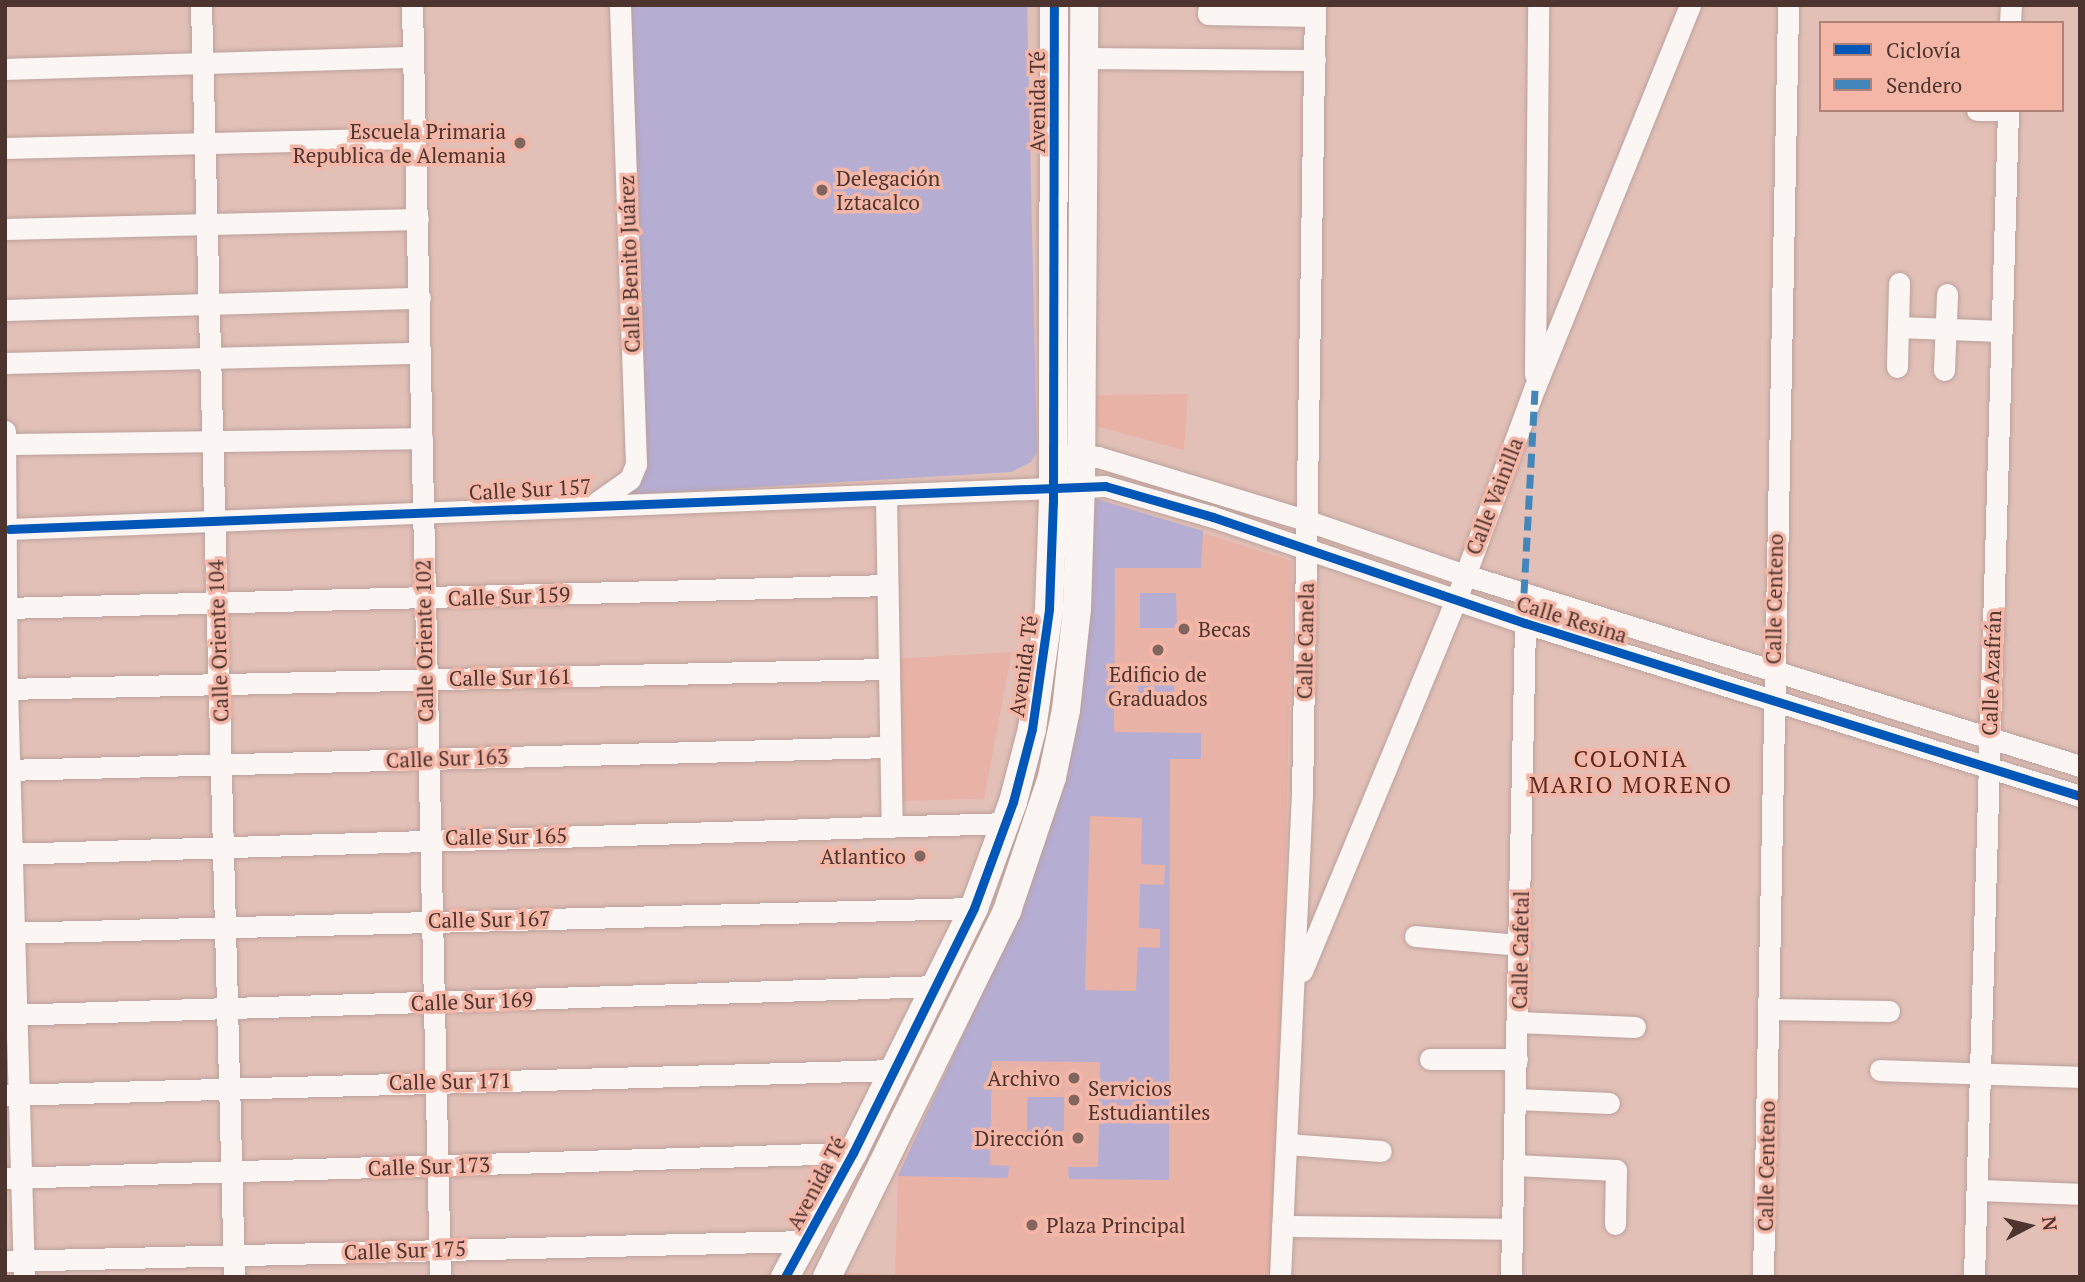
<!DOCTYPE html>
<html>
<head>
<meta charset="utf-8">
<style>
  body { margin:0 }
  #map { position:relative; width:2085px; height:1282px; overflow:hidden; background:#e2c0b8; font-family:"PT Serif",serif }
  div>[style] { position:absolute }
  .built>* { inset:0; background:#e8b3a6 }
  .green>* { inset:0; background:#b5add2 }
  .roads { filter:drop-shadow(0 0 2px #bca19b) drop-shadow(0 0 2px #bca19b) }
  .minor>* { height:21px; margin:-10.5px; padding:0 10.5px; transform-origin:10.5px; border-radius:10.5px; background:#fbf6f4 }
  .major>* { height:28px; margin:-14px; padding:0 14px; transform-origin:14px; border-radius:14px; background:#fbf6f4 }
  .quiet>* { height:7px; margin-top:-3.5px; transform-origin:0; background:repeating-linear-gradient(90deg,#4386b9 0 14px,transparent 0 21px) }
  .cycleway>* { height:9px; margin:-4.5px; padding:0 4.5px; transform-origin:4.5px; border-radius:4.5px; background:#0057b8 }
  .dots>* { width:19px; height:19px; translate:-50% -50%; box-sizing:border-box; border:4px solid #f3b6a7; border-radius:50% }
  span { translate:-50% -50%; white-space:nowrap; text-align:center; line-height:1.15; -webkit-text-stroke:7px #f3b6a7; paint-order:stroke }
  .street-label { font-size:21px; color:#4d342e }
  .poi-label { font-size:21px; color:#4d342e }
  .right { translate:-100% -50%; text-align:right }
  .left { translate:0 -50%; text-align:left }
  .neighbourhood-label { font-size:23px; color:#5a291d; letter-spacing:2px }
  .frame { position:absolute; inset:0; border:7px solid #4d342e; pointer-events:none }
  .legend { position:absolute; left:1819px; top:21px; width:245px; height:91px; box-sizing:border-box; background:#f3b6a7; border:2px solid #b18277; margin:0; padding:9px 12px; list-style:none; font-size:21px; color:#4d342e }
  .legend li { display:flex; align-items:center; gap:14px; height:35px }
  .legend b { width:35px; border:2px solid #b18277 }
  .north { position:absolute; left:1994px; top:1191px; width:70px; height:70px; -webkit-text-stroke:5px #f3b6a7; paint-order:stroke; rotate:83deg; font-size:19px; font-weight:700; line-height:28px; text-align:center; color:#4d342e }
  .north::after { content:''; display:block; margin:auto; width:24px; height:32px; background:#4d342e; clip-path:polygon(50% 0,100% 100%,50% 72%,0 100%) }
</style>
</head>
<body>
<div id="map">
  <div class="built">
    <i style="clip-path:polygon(1188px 394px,1184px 450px,1095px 426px,1095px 395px)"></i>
    <i style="clip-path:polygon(1093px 498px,1292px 561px,1283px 998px,1270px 1277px,832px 1277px,834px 1272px,895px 1275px,898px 1176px,1022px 906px)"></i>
    <i style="clip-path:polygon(1012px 652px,984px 799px,892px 801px,889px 659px)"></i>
  </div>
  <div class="green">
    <i style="clip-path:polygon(629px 5px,1027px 5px,1037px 452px,1031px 462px,1011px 472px,625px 495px)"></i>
    <i style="clip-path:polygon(evenodd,1093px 498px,1203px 531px,1201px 568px,1115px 568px,1114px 732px,1201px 733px,1201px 759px,1170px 759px,1169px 1180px,1069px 1179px,1068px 1167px,1098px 1167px,1100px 1062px,992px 1061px,990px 1165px,1009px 1166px,1008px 1178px,898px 1176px,1022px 906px,1093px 498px,1090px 816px,1142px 818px,1141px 864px,1165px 865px,1164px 885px,1140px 884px,1139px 928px,1160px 929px,1160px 948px,1138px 947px,1136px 991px,1085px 990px,1090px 816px)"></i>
    <i style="clip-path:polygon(1140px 593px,1176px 593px,1177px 628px,1140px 628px)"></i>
    <i style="clip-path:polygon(1138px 672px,1174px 672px,1174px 707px,1138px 707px)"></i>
    <i style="clip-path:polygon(1027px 1097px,1064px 1097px,1064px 1131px,1027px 1131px)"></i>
  </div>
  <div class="roads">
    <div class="minor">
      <i style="left:201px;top:5px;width:1272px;rotate:88.51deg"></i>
      <i style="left:412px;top:5px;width:1272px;rotate:88.74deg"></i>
      <i style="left:1209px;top:5px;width:9px;rotate:96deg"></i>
      <i style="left:1208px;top:14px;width:107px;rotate:1.1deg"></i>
      <i style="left:2010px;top:23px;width:18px;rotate:-87deg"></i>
      <i style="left:1084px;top:58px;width:231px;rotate:0.5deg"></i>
      <i style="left:5px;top:69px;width:408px;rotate:-1.7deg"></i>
      <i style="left:1977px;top:110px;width:31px"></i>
      <i style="left:5px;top:148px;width:411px;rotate:-1.4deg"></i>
      <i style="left:5px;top:229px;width:413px;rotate:-1.4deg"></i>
      <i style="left:5px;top:310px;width:415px;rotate:-1.7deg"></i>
      <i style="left:1898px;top:327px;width:103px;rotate:2.2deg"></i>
      <i style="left:5px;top:363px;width:415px;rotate:-1.4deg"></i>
      <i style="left:1897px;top:367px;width:84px;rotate:-88.6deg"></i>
      <i style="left:1944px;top:370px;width:76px;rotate:-87.7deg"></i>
      <i style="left:1535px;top:374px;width:369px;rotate:-89.5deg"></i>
      <i style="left:5px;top:431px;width:258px;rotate:89.6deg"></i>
      <i style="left:7px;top:689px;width:588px;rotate:88.34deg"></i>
      <i style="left:6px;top:444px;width:416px;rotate:-0.8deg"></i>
      <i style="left:1069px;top:455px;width:29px;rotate:4deg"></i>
      <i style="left:1098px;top:457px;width:220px;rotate:16.9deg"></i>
      <i style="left:1308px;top:521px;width:166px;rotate:19deg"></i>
      <i style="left:1465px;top:575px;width:644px;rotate:17.25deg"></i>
      <i style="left:886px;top:497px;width:330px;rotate:89deg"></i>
      <i style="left:597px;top:502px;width:40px;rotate:-34.9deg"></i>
      <i style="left:630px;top:479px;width:16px;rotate:-68deg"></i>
      <i style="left:636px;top:464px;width:459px;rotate:-92deg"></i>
      <i style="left:9px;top:529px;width:1097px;rotate:-2.25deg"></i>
      <i style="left:1105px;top:486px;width:112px;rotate:16deg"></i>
      <i style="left:1213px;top:517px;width:330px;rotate:18.8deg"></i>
      <i style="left:1525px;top:623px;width:581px;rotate:17.31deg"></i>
      <i style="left:5px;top:608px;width:882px;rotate:-1.49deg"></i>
      <i style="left:5px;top:689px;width:883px;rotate:-1.3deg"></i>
      <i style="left:5px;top:770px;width:884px;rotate:-1.49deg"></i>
      <i style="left:5px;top:854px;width:1001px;rotate:-1.77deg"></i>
      <i style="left:5px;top:933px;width:969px;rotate:-1.48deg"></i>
      <i style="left:1415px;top:936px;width:105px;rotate:4.9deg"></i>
      <i style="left:1302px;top:971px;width:402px;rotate:-67.5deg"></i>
      <i style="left:1456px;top:600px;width:227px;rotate:-69.7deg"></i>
      <i style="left:1535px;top:387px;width:412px;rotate:-67.9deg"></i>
      <i style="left:1769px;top:1009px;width:120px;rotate:1deg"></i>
      <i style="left:5px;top:1015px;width:933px;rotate:-1.78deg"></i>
      <i style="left:1518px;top:1022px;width:117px;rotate:2.4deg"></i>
      <i style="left:1430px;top:1059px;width:87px"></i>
      <i style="left:1880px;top:1070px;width:200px;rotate:2deg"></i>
      <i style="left:5px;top:1095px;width:890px;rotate:-1.61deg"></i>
      <i style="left:1516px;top:1099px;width:93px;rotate:2.5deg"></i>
      <i style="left:1287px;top:1144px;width:94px;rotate:4.3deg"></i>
      <i style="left:1515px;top:1165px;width:101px;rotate:2.8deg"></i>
      <i style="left:1616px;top:1170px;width:54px;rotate:91.1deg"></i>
      <i style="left:5px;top:1178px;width:848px;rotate:-1.69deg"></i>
      <i style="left:1977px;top:1190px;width:103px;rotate:2.2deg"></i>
      <i style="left:1282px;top:1226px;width:230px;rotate:0.7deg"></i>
      <i style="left:5px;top:1261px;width:799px;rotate:-1.43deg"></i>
      <i style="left:1280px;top:1277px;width:481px;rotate:-87.4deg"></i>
      <i style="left:1302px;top:797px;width:792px;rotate:-89.06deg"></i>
      <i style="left:1511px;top:1277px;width:654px;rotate:-88.77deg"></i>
      <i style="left:1763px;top:1277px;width:1272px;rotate:-88.87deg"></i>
      <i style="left:1974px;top:1277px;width:1167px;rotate:-88.33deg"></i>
    </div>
    <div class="major">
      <i style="left:785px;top:1277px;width:141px;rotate:-61.3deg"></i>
      <i style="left:853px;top:1153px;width:273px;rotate:-63.7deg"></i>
      <i style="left:974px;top:908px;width:113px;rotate:-69.8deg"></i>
      <i style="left:1013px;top:802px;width:75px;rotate:-75.4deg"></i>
      <i style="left:1032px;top:729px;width:121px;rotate:-81.9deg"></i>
      <i style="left:1049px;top:609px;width:108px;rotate:-87.9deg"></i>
      <i style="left:1053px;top:501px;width:496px;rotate:-89.9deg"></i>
      <i style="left:827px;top:1277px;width:408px;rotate:-63.8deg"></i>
      <i style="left:1007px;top:911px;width:141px;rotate:-71.4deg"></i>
      <i style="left:1052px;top:777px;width:68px;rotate:-78.2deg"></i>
      <i style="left:1066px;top:710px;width:103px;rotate:-83.8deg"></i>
      <i style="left:1077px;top:608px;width:124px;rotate:-88.2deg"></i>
      <i style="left:1081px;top:484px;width:479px;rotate:-89.6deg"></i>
    </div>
  </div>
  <div class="quiet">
    <i style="left:1524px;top:593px;width:206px;rotate:-86.9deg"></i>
  </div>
  <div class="cycleway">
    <i style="left:9px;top:529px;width:1097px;rotate:-2.25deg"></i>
    <i style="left:1105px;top:486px;width:112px;rotate:16deg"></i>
    <i style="left:1213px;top:517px;width:330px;rotate:18.8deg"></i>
    <i style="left:1525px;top:623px;width:581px;rotate:17.31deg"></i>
    <i style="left:785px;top:1277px;width:141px;rotate:-61.3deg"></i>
    <i style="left:853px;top:1153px;width:273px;rotate:-63.7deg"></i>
    <i style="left:974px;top:908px;width:113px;rotate:-69.8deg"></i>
    <i style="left:1013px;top:802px;width:75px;rotate:-75.4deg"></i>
    <i style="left:1032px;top:729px;width:121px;rotate:-81.9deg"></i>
    <i style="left:1049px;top:609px;width:108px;rotate:-87.9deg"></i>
    <i style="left:1053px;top:501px;width:496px;rotate:-89.9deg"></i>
  </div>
  <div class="dots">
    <i style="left:520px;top:143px;background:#81655e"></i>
    <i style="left:822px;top:190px;background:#81655e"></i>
    <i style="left:1184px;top:629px;background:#81655e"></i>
    <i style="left:1158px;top:650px;background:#81655e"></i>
    <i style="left:920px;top:856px;background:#81655e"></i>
    <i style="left:1074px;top:1078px;background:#81655e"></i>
    <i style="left:1074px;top:1100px;background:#81655e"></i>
    <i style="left:1078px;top:1138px;background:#81655e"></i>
    <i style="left:1032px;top:1225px;background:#81655e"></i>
  </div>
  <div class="street-label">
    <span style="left:1037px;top:102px;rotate:-90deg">Avenida Té</span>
    <span style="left:629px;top:264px;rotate:-92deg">Calle Benito Juárez</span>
    <span style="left:530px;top:489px;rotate:-3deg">Calle Sur 157</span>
    <span style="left:1494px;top:496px;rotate:-69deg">Calle Vainilla</span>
    <span style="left:509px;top:596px;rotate:-2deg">Calle Sur 159</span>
    <span style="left:1774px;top:599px;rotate:-89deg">Calle Centeno</span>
    <span style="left:1572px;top:619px;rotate:17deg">Calle Resina</span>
    <span style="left:218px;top:641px;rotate:-92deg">Calle Oriente 104</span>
    <span style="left:424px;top:641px;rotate:-91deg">Calle Oriente 102</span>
    <span style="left:1305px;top:641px;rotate:-89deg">Calle Canela</span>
    <span style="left:1023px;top:666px;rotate:-82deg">Avenida Té</span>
    <span style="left:1991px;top:673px;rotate:-88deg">Calle Azafrán</span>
    <span style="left:510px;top:677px;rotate:-1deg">Calle Sur 161</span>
    <span style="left:447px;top:758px;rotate:-2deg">Calle Sur 163</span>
    <span style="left:506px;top:836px;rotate:-1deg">Calle Sur 165</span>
    <span style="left:489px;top:919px;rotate:-1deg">Calle Sur 167</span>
    <span style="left:1520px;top:950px;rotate:-89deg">Calle Cafetal</span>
    <span style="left:472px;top:1001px;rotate:-2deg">Calle Sur 169</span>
    <span style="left:450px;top:1081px;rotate:-1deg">Calle Sur 171</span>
    <span style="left:429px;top:1166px;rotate:-2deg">Calle Sur 173</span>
    <span style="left:1766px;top:1166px;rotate:-89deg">Calle Centeno</span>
    <span style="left:816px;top:1183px;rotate:-62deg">Avenida Té</span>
    <span style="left:405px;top:1250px;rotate:-2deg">Calle Sur 175</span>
  </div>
  <div class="poi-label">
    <span class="right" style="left:506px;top:143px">Escuela Primaria<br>Republica de Alemania</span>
    <span class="left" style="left:836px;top:190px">Delegación<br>Iztacalco</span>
    <span class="left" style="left:1198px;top:629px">Becas</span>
    <span style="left:1158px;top:686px">Edificio de<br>Graduados</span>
    <span class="right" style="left:906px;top:856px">Atlantico</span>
    <span class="right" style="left:1060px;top:1078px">Archivo</span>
    <span class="left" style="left:1088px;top:1100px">Servicios<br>Estudiantiles</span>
    <span class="right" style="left:1064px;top:1138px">Dirección</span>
    <span class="left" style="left:1046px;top:1225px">Plaza Principal</span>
  </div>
  <div class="neighbourhood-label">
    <span style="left:1631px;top:772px">COLONIA<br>MARIO MORENO</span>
  </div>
  <div class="frame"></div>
  <ul class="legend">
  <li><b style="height:9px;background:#0057b8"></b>Ciclovía</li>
  <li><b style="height:9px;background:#4386b9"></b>Sendero</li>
  </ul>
  <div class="north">N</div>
</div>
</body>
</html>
